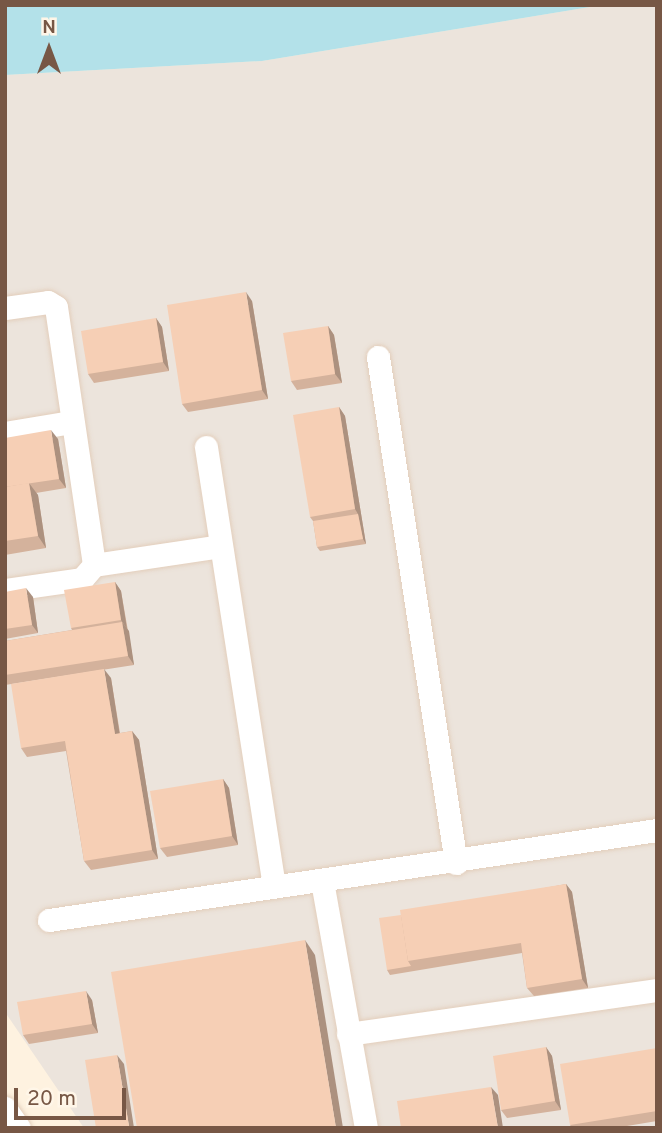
<!DOCTYPE html>
<html>
<head>
<meta charset="utf-8">
<style>
  body { margin:0 }
  #map { position:relative; width:662px; height:1133px; overflow:hidden; background:#fef2e0; font-family:Overpass,sans-serif }
  div>[style] { position:absolute }
  .industrial>* { inset:0; background:#ece4dc }
  .water>* { inset:0; background:#b3e1e9 }
  .roads { filter:drop-shadow(0 0 2px #e3cebb) drop-shadow(0 0 2px #e3cebb) }
  .service>* { height:23px; margin:-11.5px; padding:0 11.5px; transform-origin:11.5px; border-radius:11.5px; background:#fff }
  .wall>* { inset:0; background:#d4b29c }
  .shaded-wall>* { inset:0; background:#ac917f }
  .building>* { inset:0; background:#f6cfb5 }
  span { translate:-50% -50%; white-space:nowrap; text-align:center; line-height:1.15; -webkit-text-stroke:5px #fff6e8; paint-order:stroke }
  .frame { position:absolute; inset:0; border:7px solid #775745; pointer-events:none }
  .north { position:absolute; left:14px; top:14px; width:70px; height:70px; -webkit-text-stroke:5px #fff6e8; paint-order:stroke; rotate:0deg; font-size:19px; font-weight:700; line-height:28px; text-align:center; color:#775745 }
  .north::after { content:''; display:block; margin:auto; width:24px; height:32px; background:#775745; clip-path:polygon(50% 0,100% 100%,50% 72%,0 100%) }
  .scale { position:absolute; left:14px; top:1088px; width:112px; height:32px; box-sizing:border-box; border:4px solid #775745; border-top:0; padding-left:9px; font-size:21px; line-height:24px; white-space:nowrap; color:#775745; -webkit-text-stroke:5px #fff6e8; paint-order:stroke }
</style>
</head>
<body>
<div id="map">
  <div class="industrial">
    <i style="clip-path:polygon(602px 5px,657px 5px,657px 1128px,84px 1128px,5px 1012px,5px 75px,262px 61px)"></i>
  </div>
  <div class="water">
    <i style="clip-path:polygon(5px 5px,602px 5px,262px 61px,5px 75px)"></i>
  </div>
  <div class="roads">
    <div class="service">
      <i style="left:5px;top:308px;width:43px;rotate:-7.9deg"></i>
      <i style="left:48px;top:302px;width:9px;rotate:32deg"></i>
      <i style="left:56px;top:307px;width:261px;rotate:81.6deg"></i>
      <i style="left:94px;top:565px;width:18px;rotate:131deg"></i>
      <i style="left:82px;top:579px;width:78px;rotate:171.9deg"></i>
      <i style="left:378px;top:357px;width:512px;rotate:81.24deg"></i>
      <i style="left:5px;top:433px;width:67px;rotate:-9.5deg"></i>
      <i style="left:206px;top:447px;width:444px;rotate:81.2deg"></i>
      <i style="left:94px;top:565px;width:128px;rotate:-8.5deg"></i>
      <i style="left:322px;top:881px;width:251px;rotate:79.9deg"></i>
      <i style="left:49px;top:920px;width:615px;rotate:-8.42deg"></i>
      <i style="left:348px;top:1034px;width:312px;rotate:-8.1deg"></i>
      <i style="left:5px;top:1108px;width:24px;rotate:55deg"></i>
    </div>
  </div>
  <div class="wall">
    <i style="clip-path:polygon(252px 301px,268px 399px,188px 412px,182px 404px)"></i>
    <i style="clip-path:polygon(156px 318px,162px 327px,169px 371px,94px 383px,88px 374px)"></i>
    <i style="clip-path:polygon(328px 326px,334px 335px,342px 383px,297px 390px,291px 381px)"></i>
    <i style="clip-path:polygon(339px 407px,345px 416px,366px 544px,320px 551px,317px 547px,313px 521px,310px 517px)"></i>
    <i style="clip-path:polygon(5px 438px,58px 439px,66px 488px,36px 493px,38px 495px,46px 548px,5px 555px)"></i>
    <i style="clip-path:polygon(115px 582px,121px 591px,134px 665px,5px 685px,5px 641px,72px 630px,71px 628px)"></i>
    <i style="clip-path:polygon(5px 592px,33px 597px,38px 633px,5px 639px)"></i>
    <i style="clip-path:polygon(111px 678px,120px 733px,132px 731px,139px 740px,158px 859px,91px 870px,84px 861px,66px 751px,27px 757px,21px 748px)"></i>
    <i style="clip-path:polygon(223px 779px,229px 788px,238px 845px,167px 857px,160px 848px)"></i>
    <i style="clip-path:polygon(566px 884px,572px 892px,588px 988px,534px 996px,527px 988px,522px 953px,390px 975px,387px 970px,401px 915px)"></i>
    <i style="clip-path:polygon(92px 1000px,98px 1033px,29px 1044px,23px 1035px)"></i>
    <i style="clip-path:polygon(546px 1047px,552px 1056px,561px 1110px,507px 1118px,501px 1110px)"></i>
    <i style="clip-path:polygon(657px 1048px,657px 1121px,615px 1128px,572px 1128px,570px 1125px)"></i>
  </div>
  <div class="shaded-wall">
    <i style="clip-path:polygon(246px 292px,252px 301px,268px 399px,262px 390px)"></i>
    <i style="clip-path:polygon(156px 318px,162px 327px,169px 371px,163px 362px)"></i>
    <i style="clip-path:polygon(328px 326px,334px 335px,342px 383px,335px 374px)"></i>
    <i style="clip-path:polygon(339px 407px,345px 416px,366px 544px,363px 539px,358px 514px,355px 509px)"></i>
    <i style="clip-path:polygon(51px 430px,58px 439px,66px 488px,59px 479px)"></i>
    <i style="clip-path:polygon(29px 483px,38px 495px,46px 548px,38px 536px)"></i>
    <i style="clip-path:polygon(115px 582px,121px 591px,127px 629px,121px 620px)"></i>
    <i style="clip-path:polygon(26px 588px,33px 597px,38px 633px,32px 625px)"></i>
    <i style="clip-path:polygon(122px 622px,129px 631px,134px 665px,128px 656px)"></i>
    <i style="clip-path:polygon(104px 669px,111px 678px,121px 743px,115px 734px)"></i>
    <i style="clip-path:polygon(132px 731px,139px 740px,158px 859px,152px 850px)"></i>
    <i style="clip-path:polygon(223px 779px,229px 788px,238px 845px,232px 836px)"></i>
    <i style="clip-path:polygon(566px 884px,572px 892px,588px 988px,582px 979px)"></i>
    <i style="clip-path:polygon(305px 940px,315px 955px,343px 1128px,336px 1128px)"></i>
    <i style="clip-path:polygon(86px 991px,92px 1000px,98px 1033px,92px 1024px)"></i>
    <i style="clip-path:polygon(546px 1047px,552px 1056px,561px 1110px,555px 1101px)"></i>
    <i style="clip-path:polygon(117px 1055px,124px 1064px,134px 1128px,130px 1128px,129px 1126px)"></i>
    <i style="clip-path:polygon(491px 1087px,498px 1095px,503px 1128px,498px 1128px)"></i>
  </div>
  <div class="building">
    <i style="clip-path:polygon(246px 292px,262px 390px,182px 404px,167px 305px)"></i>
    <i style="clip-path:polygon(156px 318px,163px 362px,88px 374px,81px 331px)"></i>
    <i style="clip-path:polygon(328px 326px,335px 374px,291px 381px,283px 333px)"></i>
    <i style="clip-path:polygon(339px 407px,355px 509px,310px 517px,293px 415px)"></i>
    <i style="clip-path:polygon(51px 430px,59px 479px,5px 487px,5px 438px)"></i>
    <i style="clip-path:polygon(29px 483px,38px 536px,5px 541px,5px 487px)"></i>
    <i style="clip-path:polygon(358px 514px,363px 539px,317px 547px,313px 521px)"></i>
    <i style="clip-path:polygon(115px 582px,121px 620px,71px 628px,64px 590px)"></i>
    <i style="clip-path:polygon(26px 588px,32px 625px,5px 629px,5px 592px)"></i>
    <i style="clip-path:polygon(122px 622px,128px 656px,5px 675px,5px 641px)"></i>
    <i style="clip-path:polygon(104px 669px,115px 734px,132px 731px,152px 850px,84px 861px,65px 741px,21px 748px,11px 684px)"></i>
    <i style="clip-path:polygon(223px 779px,232px 836px,160px 848px,150px 791px)"></i>
    <i style="clip-path:polygon(566px 884px,582px 979px,527px 988px,521px 943px,408px 961px,400px 910px)"></i>
    <i style="clip-path:polygon(401px 915px,408px 961px,411px 966px,387px 970px,379px 918px)"></i>
    <i style="clip-path:polygon(305px 940px,336px 1128px,137px 1128px,111px 972px)"></i>
    <i style="clip-path:polygon(86px 991px,92px 1024px,23px 1035px,17px 1002px)"></i>
    <i style="clip-path:polygon(546px 1047px,555px 1101px,501px 1110px,493px 1056px)"></i>
    <i style="clip-path:polygon(657px 1048px,657px 1111px,570px 1125px,560px 1064px)"></i>
    <i style="clip-path:polygon(117px 1055px,129px 1126px,120px 1128px,96px 1128px,85px 1060px)"></i>
    <i style="clip-path:polygon(491px 1087px,498px 1128px,401px 1128px,397px 1101px)"></i>
  </div>
  <div class="frame"></div>
  <div class="north">N</div>
  <div class="scale">20 m</div>
</div>
</body>
</html>
